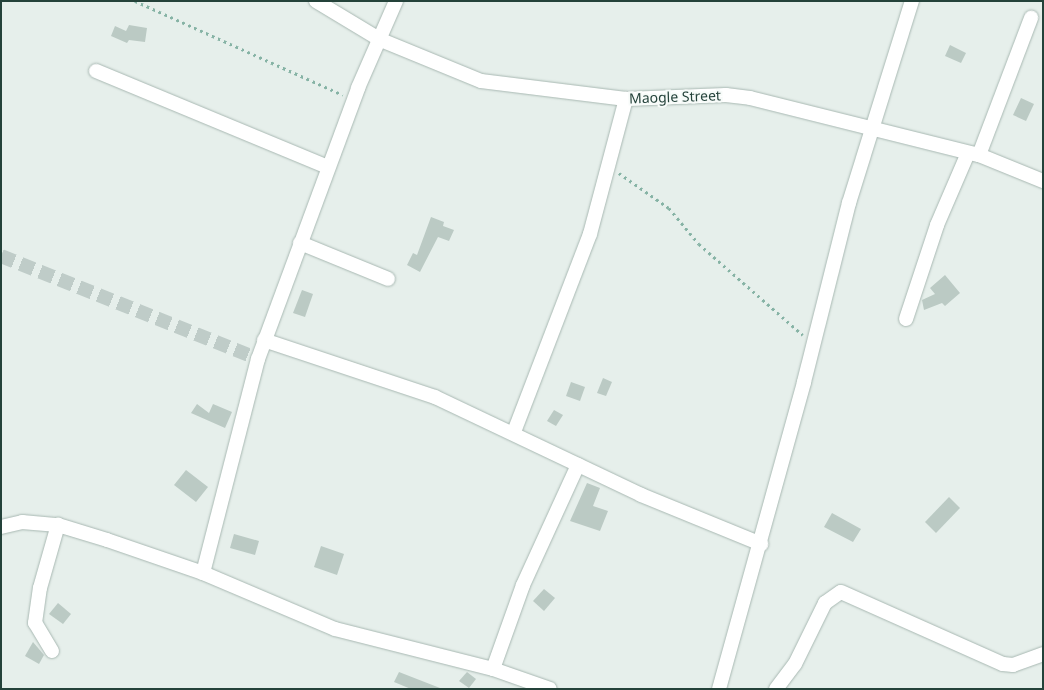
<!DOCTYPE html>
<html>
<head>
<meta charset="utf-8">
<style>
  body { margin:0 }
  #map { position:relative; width:1044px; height:690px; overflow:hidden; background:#e6efeb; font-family:"Noto Sans",sans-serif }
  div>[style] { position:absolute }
  .building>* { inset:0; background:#bbcac4 }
  .minor-tunnel>* { height:14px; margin-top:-7px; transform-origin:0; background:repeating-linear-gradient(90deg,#bfccc8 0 14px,transparent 0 21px) }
  .path>* { height:2.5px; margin-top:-1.25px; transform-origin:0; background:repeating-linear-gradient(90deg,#86b3a5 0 2.5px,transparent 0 6.5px) }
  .roads { filter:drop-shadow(0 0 1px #a8b8b2) drop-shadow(0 0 1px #a8b8b2) }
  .minor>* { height:14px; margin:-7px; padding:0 7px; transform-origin:7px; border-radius:7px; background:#fff }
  span { translate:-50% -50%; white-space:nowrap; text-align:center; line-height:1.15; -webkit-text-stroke:4px #f7fbf9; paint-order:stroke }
  .street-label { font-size:14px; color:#24423a }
  .frame { position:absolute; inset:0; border:2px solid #24423a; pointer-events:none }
</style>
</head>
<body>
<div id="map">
  <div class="building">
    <i style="clip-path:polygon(129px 25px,147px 28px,145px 42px,129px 40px,127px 43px,111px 36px,115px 26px,126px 31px)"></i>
    <i style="clip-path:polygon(950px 45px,966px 53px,961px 63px,945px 56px)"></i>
    <i style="clip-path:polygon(1021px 98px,1034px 104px,1026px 121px,1013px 115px)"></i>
    <i style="clip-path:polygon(431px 217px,444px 222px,443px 226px,454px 230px,449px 241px,438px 237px,420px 272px,407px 265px,413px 253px,417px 255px)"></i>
    <i style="clip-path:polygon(945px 275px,960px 293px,945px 306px,942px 303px,924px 310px,922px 300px,935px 294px,930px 288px)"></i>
    <i style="clip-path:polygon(302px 290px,313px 294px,305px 317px,293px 313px)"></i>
    <i style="clip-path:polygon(603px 378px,612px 382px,606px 396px,597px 393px)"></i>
    <i style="clip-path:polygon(571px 382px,585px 387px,580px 401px,566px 396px)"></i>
    <i style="clip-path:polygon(197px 404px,209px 413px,213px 404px,232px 412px,225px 428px,191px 413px)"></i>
    <i style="clip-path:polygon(554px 410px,563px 415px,556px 426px,547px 421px)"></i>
    <i style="clip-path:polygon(186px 470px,208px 487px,196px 502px,174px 485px)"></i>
    <i style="clip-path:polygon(587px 483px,600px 488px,593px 506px,608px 511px,600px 531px,570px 521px)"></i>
    <i style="clip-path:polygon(949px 497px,960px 508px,936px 533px,925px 522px)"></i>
    <i style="clip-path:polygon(832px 513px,861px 529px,853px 542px,824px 527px)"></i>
    <i style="clip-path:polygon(234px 534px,259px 541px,255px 555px,230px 548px)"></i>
    <i style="clip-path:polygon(321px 546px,344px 554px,337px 575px,314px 567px)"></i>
    <i style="clip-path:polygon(544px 589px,555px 598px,544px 611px,533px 601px)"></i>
    <i style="clip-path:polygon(58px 603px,71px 614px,63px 624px,49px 614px)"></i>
    <i style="clip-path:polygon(33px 642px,44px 655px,39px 664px,25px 656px)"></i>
    <i style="clip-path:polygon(399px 672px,440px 688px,440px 689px,411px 689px,394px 682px)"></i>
    <i style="clip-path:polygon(467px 672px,476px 679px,469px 688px,459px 681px)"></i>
  </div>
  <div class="minor-tunnel">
    <i style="left:1px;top:256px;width:277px;rotate:21.8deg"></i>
  </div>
  <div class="path">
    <i style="left:135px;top:1px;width:228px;rotate:24.3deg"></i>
    <i style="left:619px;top:173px;width:61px;rotate:35deg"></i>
    <i style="left:669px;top:208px;width:47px;rotate:50.2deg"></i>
    <i style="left:699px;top:244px;width:138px;rotate:41.2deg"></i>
  </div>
  <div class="roads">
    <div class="minor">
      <i style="left:316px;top:1px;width:76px;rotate:31deg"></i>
      <i style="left:381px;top:40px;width:108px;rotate:22.3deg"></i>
      <i style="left:481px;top:81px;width:146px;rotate:7.1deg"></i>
      <i style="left:626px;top:99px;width:100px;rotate:-2.3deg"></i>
      <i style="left:726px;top:95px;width:24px;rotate:7deg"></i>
      <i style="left:750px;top:98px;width:236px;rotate:14deg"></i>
      <i style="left:979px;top:155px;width:69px;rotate:22.1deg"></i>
      <i style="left:96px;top:71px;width:251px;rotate:22.5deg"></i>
      <i style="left:979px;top:155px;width:147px;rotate:-69.2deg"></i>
      <i style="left:300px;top:243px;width:95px;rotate:22.2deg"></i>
      <i style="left:906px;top:319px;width:99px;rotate:-71.7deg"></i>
      <i style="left:937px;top:225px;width:78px;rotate:-66.7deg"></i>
      <i style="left:264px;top:340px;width:180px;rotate:18.4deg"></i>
      <i style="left:435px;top:397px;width:228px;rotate:25.4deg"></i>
      <i style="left:641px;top:495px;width:130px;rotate:22.2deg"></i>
      <i style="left:514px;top:432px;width:212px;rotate:-69deg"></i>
      <i style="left:590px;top:234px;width:140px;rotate:-75.1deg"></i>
      <i style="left:1px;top:527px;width:22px;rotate:-13deg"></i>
      <i style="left:22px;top:522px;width:36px;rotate:5deg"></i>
      <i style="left:58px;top:525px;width:51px;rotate:17deg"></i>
      <i style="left:107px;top:540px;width:102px;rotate:19deg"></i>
      <i style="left:203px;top:573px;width:143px;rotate:23deg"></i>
      <i style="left:335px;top:629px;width:163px;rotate:14.2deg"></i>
      <i style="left:493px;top:669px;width:60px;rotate:19.3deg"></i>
      <i style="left:203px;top:573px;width:221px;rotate:-75.6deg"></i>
      <i style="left:258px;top:359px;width:289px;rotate:-69.7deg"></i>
      <i style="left:358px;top:88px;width:95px;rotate:-66.4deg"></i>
      <i style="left:52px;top:651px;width:33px;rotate:-121deg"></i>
      <i style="left:35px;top:623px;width:35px;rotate:-82deg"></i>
      <i style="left:40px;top:588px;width:66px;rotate:-74.1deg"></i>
      <i style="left:493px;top:669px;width:89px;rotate:-70.3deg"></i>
      <i style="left:523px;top:585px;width:132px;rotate:-65.4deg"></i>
      <i style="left:719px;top:689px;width:319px;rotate:-74.5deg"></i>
      <i style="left:804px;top:382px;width:185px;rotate:-75.9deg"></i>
      <i style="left:849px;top:203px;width:212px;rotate:-72.7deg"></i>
      <i style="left:776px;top:689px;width:31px;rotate:-53deg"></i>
      <i style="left:795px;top:664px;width:68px;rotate:-63.8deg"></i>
      <i style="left:825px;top:603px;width:19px;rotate:-35deg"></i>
      <i style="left:841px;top:592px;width:177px;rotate:24deg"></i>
      <i style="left:1003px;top:664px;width:10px;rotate:6deg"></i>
      <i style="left:1013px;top:665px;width:32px;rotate:-20deg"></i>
    </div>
  </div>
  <div class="street-label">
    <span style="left:675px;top:97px;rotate:-2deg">Maogle Street</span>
  </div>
  <div class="frame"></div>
</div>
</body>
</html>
